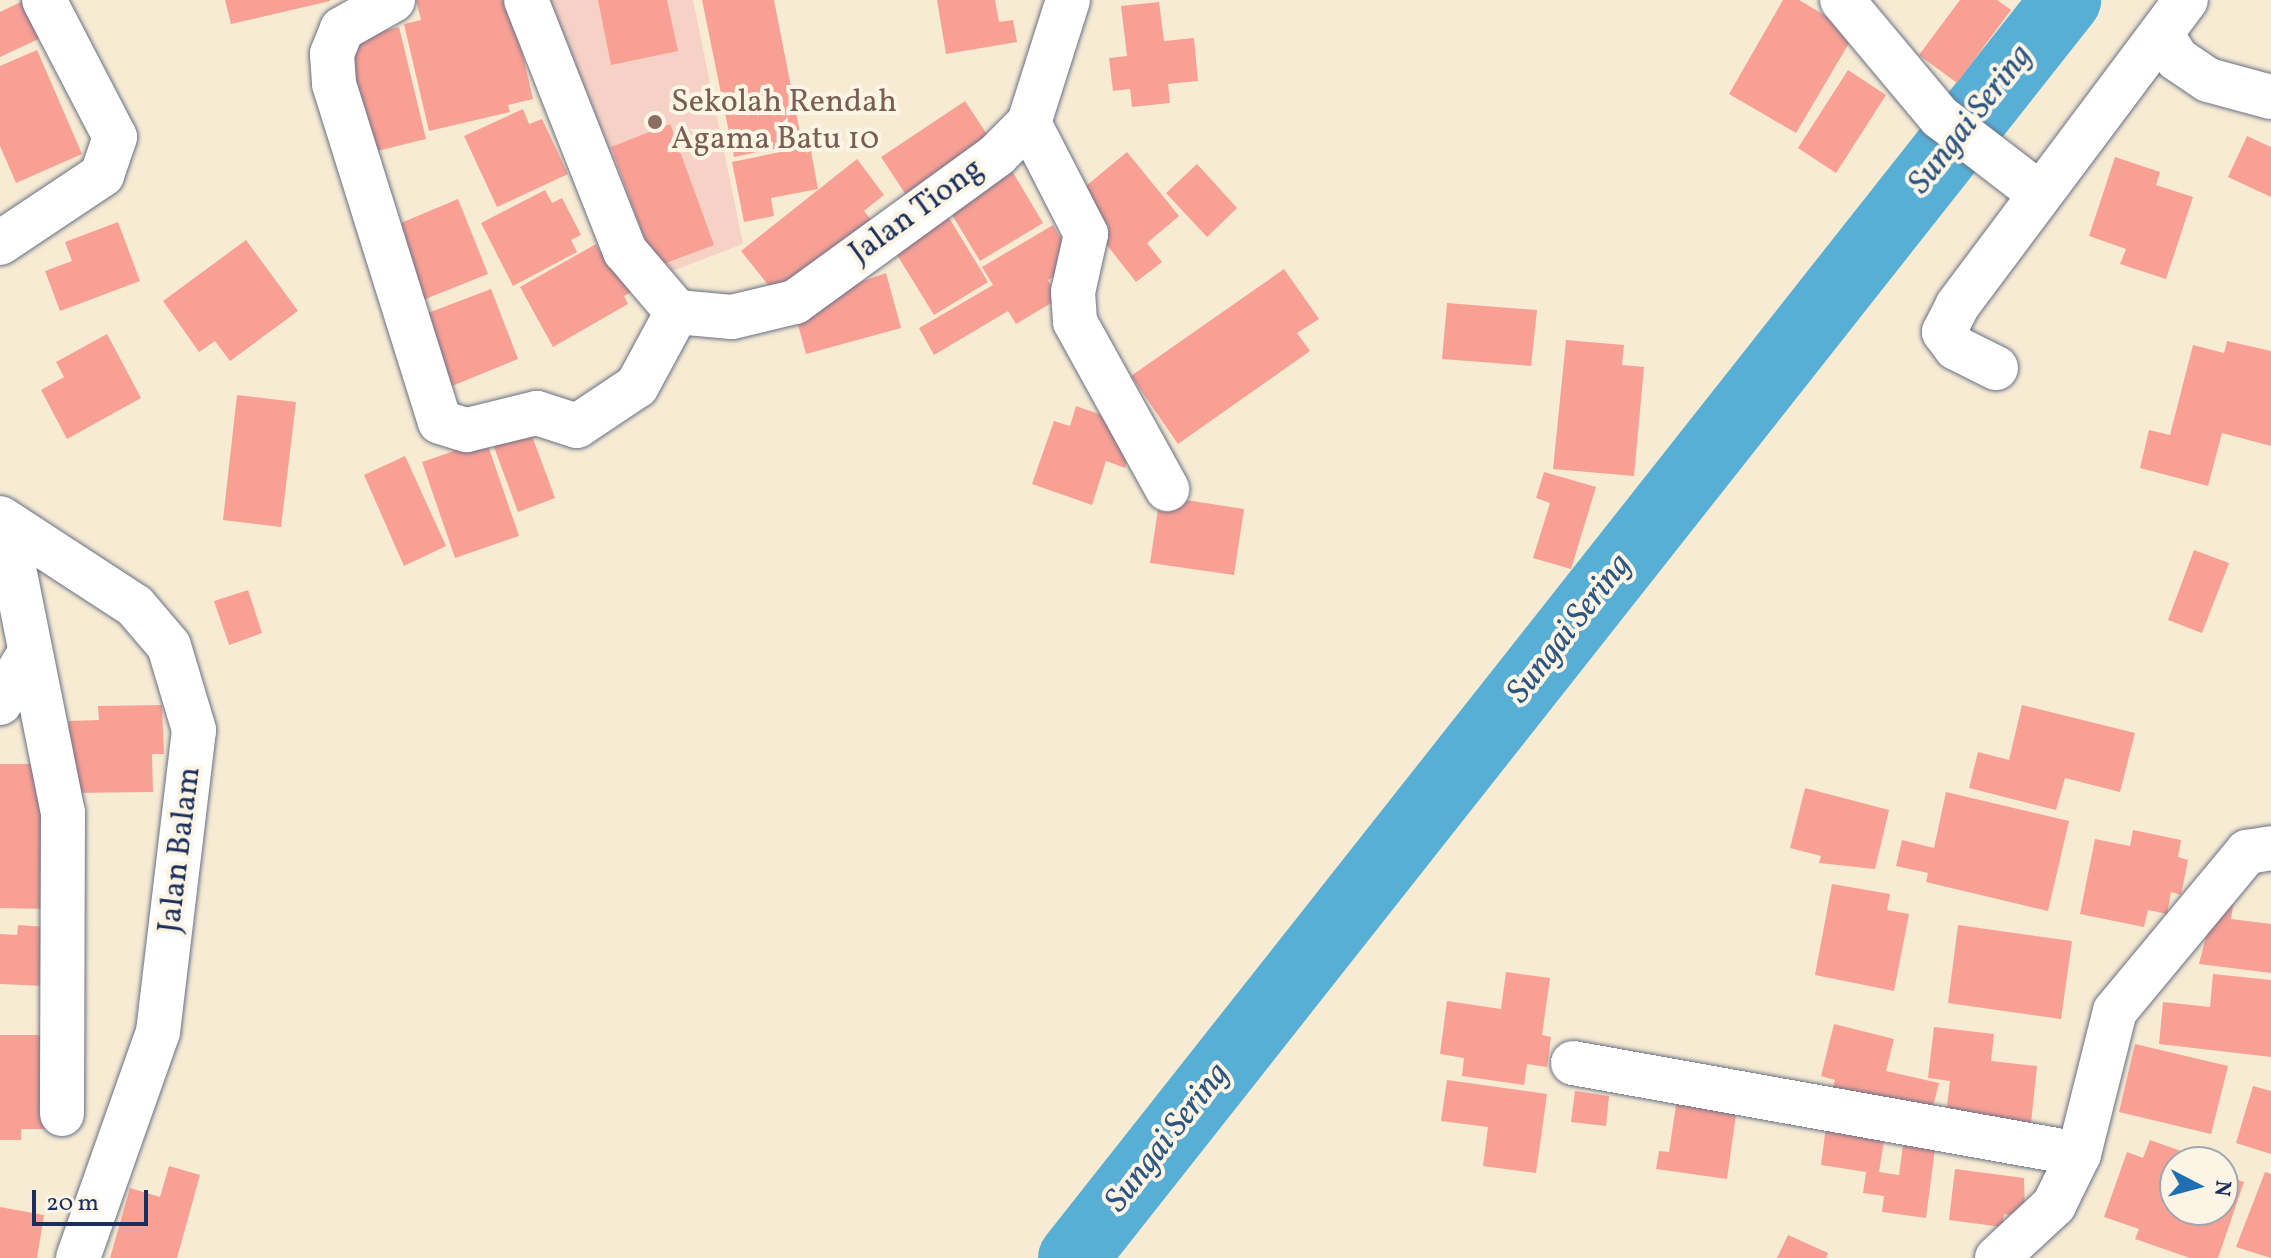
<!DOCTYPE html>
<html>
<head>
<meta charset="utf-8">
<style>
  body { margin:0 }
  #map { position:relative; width:2271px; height:1258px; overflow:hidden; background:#f7ebd3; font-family:Vollkorn,serif }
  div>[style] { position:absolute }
  .built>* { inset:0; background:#f6d1c5 }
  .river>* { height:70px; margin:-35px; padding:0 35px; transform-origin:35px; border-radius:35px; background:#58afd5 }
  .building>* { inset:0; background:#f9a095 }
  .roads { filter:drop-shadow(0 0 2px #687187) drop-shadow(0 0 2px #687187) }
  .minor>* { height:44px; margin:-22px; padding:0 22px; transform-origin:22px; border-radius:22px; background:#fff }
  .dots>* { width:22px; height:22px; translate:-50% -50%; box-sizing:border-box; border:4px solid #fcf5e5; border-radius:50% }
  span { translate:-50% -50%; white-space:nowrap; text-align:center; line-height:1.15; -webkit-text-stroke:8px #fcf5e5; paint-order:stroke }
  .education-label { font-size:32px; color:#785e54 }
  .left { translate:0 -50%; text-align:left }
  .street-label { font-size:32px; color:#1b2f5e }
  .water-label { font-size:34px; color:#2d5582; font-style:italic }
  .north { position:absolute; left:2159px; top:1146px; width:80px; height:80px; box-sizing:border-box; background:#fcf5e5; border:2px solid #a2a6af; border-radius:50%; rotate:96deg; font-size:22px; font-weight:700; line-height:32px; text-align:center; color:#1b2f5e }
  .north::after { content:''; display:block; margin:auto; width:28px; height:36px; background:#1f6fb2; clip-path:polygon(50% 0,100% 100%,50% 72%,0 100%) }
  .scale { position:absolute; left:32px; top:1190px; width:116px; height:36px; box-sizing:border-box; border:4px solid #1b2f5e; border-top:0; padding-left:10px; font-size:24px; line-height:28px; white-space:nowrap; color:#1b2f5e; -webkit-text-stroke:6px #fcf5e5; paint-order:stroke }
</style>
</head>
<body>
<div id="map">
  <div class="built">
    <i style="clip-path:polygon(544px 0,693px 0,743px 244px,654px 278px)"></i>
  </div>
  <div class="river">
    <i style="left:1073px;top:1258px;width:1603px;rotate:-51.71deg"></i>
  </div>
  <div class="building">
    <i style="clip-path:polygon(25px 0,47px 35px,0 57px,0 12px)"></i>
    <i style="clip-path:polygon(225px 0,330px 0,330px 1px,231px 24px)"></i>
    <i style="clip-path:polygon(416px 0,510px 0,533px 99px,508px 105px,510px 112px,429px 131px,404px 24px,421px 20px)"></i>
    <i style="clip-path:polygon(598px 0,667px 0,678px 51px,611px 65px)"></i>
    <i style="clip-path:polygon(702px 0,774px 0,802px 143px,734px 157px)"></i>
    <i style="clip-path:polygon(937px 0,995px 0,999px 22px,1013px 20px,1017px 42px,946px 54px)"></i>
    <i style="clip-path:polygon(1783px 0,1799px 0,1855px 33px,1796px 133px,1729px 94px)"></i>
    <i style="clip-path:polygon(1960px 0,1997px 0,2011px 10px,1957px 83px,1919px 55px)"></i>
    <i style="clip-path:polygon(1159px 2px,1164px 41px,1194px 38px,1198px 81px,1168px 84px,1170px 103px,1132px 107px,1130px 89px,1113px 91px,1109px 58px,1127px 56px,1121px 6px)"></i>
    <i style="clip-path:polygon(399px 27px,426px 139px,361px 155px,334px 43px)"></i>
    <i style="clip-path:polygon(37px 50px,82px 154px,16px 183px,0 146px,0 66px)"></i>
    <i style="clip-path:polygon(1848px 70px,1886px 95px,1836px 173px,1798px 148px)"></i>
    <i style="clip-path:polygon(965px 101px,994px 145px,910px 201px,881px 157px)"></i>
    <i style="clip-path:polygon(523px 109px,529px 124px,542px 119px,568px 174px,497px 207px,464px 136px)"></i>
    <i style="clip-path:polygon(670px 124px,714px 245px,655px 267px,611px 147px)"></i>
    <i style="clip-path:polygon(2247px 136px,2271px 147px,2271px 197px,2228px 177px)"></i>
    <i style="clip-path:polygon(810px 146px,818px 189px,771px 198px,774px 216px,744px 222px,732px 162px)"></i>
    <i style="clip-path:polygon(1127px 152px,1179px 216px,1147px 243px,1162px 262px,1136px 282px,1099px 235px,1109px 227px,1080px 191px)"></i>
    <i style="clip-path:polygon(2115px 157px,2160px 172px,2156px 185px,2193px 197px,2166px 279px,2120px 264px,2126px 249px,2089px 236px)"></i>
    <i style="clip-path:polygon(857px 159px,884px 195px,864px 211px,872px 221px,777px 296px,741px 251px)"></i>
    <i style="clip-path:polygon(1006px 161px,1043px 223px,980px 261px,943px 200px)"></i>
    <i style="clip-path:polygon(1197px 164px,1237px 208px,1207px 237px,1166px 193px)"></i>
    <i style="clip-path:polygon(545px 190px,552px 203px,562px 198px,581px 235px,571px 240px,577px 252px,513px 286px,481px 223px)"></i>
    <i style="clip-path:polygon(458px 199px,488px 274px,418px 302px,389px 228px)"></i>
    <i style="clip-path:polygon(940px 203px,988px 282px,934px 315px,886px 237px)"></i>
    <i style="clip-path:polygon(118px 222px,140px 281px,60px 311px,45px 271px,72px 261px,65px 242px)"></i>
    <i style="clip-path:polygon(1053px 225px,1070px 254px,1063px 271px,1048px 280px,1058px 299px,1016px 324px,1008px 311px,934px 355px,919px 328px,993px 285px,982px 267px)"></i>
    <i style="clip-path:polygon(246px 240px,298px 311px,230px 361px,215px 341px,199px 352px,163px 301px)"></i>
    <i style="clip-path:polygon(616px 243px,640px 287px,624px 296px,628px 304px,553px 347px,520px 287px,596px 244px,600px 252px)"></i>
    <i style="clip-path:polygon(1284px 269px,1319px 319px,1297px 333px,1310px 351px,1178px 444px,1131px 376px)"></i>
    <i style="clip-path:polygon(886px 273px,901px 328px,806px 354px,793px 306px)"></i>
    <i style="clip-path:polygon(491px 289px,518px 359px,447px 388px,420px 316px)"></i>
    <i style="clip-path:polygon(1447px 303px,1537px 310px,1531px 366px,1442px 359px)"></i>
    <i style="clip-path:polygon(107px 334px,141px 398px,67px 439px,41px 390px,64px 377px,56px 362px)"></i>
    <i style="clip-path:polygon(1566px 340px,1624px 345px,1622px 365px,1644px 367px,1634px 476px,1553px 469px)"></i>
    <i style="clip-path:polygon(2227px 341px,2271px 351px,2271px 446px,2222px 433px,2208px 486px,2140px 468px,2149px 430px,2170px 435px,2193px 345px,2224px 353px)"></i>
    <i style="clip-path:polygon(237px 395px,296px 402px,281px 527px,223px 520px)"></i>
    <i style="clip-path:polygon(1076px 406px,1119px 421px,1133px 441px,1125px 468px,1106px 461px,1092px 505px,1032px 484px,1054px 421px,1070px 426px)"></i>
    <i style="clip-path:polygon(528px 425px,555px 498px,518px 512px,491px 439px)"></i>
    <i style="clip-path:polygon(486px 440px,519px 536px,455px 558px,422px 462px)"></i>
    <i style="clip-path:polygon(405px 456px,446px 546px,404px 566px,364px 475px)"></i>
    <i style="clip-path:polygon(1544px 472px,1596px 487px,1571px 569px,1533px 558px,1550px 503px,1536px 498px)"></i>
    <i style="clip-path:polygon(1160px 496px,1244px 509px,1234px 575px,1150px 563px)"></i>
    <i style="clip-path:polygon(2194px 550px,2229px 563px,2202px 633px,2168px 620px)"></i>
    <i style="clip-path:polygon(248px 590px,262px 633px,229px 645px,214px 601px)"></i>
    <i style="clip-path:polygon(162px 705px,164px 754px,152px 754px,153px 792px,70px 793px,69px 721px,99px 720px,98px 706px)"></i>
    <i style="clip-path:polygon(2022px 705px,2135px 733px,2120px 792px,2065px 778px,2056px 810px,1969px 788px,1978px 752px,2009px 760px)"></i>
    <i style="clip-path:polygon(0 764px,48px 764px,46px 909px,0 908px)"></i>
    <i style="clip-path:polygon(1805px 788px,1889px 810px,1875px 869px,1819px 863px,1821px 856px,1790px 848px)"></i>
    <i style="clip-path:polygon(1946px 792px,2069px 821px,2048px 911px,1926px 882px,1928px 873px,1896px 866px,1902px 840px,1934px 848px)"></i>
    <i style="clip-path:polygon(2133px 830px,2181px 840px,2178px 857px,2188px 860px,2181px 895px,2171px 892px,2167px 914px,2148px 910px,2144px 927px,2080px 914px,2095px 839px,2130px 846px)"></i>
    <i style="clip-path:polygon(1832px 884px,1890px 894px,1887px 910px,1909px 914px,1894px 991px,1815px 975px)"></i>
    <i style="clip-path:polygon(2216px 897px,2234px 899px,2231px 919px,2271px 924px,2271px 973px,2199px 964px)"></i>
    <i style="clip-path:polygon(18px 925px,46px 927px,44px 986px,0 984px,0 934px,17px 935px)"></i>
    <i style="clip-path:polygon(1958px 925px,2072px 941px,2061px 1019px,1948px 1003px)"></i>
    <i style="clip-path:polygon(1506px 972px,1550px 978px,1542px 1035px,1551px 1037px,1547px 1067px,1527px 1064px,1524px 1085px,1462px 1076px,1464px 1058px,1440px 1054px,1447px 1001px,1501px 1009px)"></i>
    <i style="clip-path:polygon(2213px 974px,2271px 980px,2271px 1057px,2159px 1044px,2163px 1002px,2210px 1007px)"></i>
    <i style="clip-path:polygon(1834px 1024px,1894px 1039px,1886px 1071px,1939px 1083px,1928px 1126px,1829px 1102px,1835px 1080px,1821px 1076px)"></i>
    <i style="clip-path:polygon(1934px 1027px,1994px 1034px,1991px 1061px,2037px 1066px,2030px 1133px,1945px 1123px,1950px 1081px,1928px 1078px)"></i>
    <i style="clip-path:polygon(0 1035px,49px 1035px,48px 1129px,21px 1129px,21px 1140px,0 1140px)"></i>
    <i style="clip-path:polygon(2135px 1044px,2228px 1066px,2211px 1134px,2119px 1112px)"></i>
    <i style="clip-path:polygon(1447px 1080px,1547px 1094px,1536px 1173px,1483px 1166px,1488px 1127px,1441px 1121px)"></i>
    <i style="clip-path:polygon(2253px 1086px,2271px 1091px,2271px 1154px,2236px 1143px)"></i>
    <i style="clip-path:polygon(1575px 1091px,1609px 1096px,1606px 1126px,1571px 1122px)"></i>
    <i style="clip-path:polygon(1678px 1092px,1738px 1100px,1727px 1179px,1656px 1169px,1659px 1151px,1669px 1152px)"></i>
    <i style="clip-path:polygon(1826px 1126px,1885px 1134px,1879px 1172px,1899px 1175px,1903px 1145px,1935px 1149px,1926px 1218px,1882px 1212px,1884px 1196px,1863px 1193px,1866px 1172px,1821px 1165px)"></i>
    <i style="clip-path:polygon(2150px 1140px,2212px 1162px,2175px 1162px,2175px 1210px,2223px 1210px,2223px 1175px,2244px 1182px,2218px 1258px,2190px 1258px,2135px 1239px,2139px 1229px,2104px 1217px,2127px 1152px,2143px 1158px)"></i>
    <i style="clip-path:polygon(169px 1166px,200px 1175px,177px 1258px,110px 1258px,130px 1188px,160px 1197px)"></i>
    <i style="clip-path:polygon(1955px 1169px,2024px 1178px,2025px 1217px,2004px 1214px,2002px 1227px,1949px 1220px)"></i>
    <i style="clip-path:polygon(2265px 1172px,2271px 1174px,2271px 1258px,2236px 1247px)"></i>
    <i style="clip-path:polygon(0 1207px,44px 1215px,37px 1258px,0 1258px)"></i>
    <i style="clip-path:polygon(1788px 1235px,1828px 1253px,1826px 1258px,1777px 1258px)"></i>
  </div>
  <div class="roads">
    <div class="minor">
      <i style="left:393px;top:0;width:59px;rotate:150.4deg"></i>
      <i style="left:342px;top:29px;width:27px;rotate:112deg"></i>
      <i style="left:332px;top:54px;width:30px;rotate:86deg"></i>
      <i style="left:334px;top:84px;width:354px;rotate:72.6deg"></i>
      <i style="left:440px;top:422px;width:28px;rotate:17deg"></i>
      <i style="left:467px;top:430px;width:72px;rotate:-13.7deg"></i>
      <i style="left:537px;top:413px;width:42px;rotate:18deg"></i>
      <i style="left:577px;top:426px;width:72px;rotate:-33.7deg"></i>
      <i style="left:637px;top:386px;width:84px;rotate:-61.6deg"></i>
      <i style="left:526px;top:0;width:270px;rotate:68.5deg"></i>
      <i style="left:625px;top:251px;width:80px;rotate:49.6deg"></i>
      <i style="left:1842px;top:0;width:153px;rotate:50.1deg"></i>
      <i style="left:1940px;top:117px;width:126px;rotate:37.6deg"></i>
      <i style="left:2161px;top:34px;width:30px;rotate:57deg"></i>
      <i style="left:2177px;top:59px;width:37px;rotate:34deg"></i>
      <i style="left:2208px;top:80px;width:65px;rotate:15.1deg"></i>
      <i style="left:1029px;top:123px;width:125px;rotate:62.8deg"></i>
      <i style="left:1086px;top:234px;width:59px;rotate:102.6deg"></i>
      <i style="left:1073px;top:292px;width:30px;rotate:86deg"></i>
      <i style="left:1075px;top:322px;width:191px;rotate:61.1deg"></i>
      <i style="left:0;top:243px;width:123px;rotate:-33.7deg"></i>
      <i style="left:102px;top:175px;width:40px;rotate:-71.1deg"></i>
      <i style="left:115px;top:137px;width:154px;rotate:-117.4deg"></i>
      <i style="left:677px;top:312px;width:55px;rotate:5.2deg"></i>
      <i style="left:732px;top:317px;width:65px;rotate:-13.4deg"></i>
      <i style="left:795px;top:302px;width:250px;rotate:-36deg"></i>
      <i style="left:997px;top:155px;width:45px;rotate:-45deg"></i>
      <i style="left:1029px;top:123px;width:129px;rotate:-72.4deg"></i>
      <i style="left:1996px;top:368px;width:45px;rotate:-153.4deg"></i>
      <i style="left:1956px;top:348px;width:20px;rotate:-127deg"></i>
      <i style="left:1944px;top:332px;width:29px;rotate:-63deg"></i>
      <i style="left:1957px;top:306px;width:382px;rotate:-53.2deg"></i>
      <i style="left:0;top:518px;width:161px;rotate:33.1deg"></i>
      <i style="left:135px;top:606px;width:52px;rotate:49.6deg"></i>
      <i style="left:169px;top:646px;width:88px;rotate:73.4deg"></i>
      <i style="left:194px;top:730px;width:304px;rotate:96.8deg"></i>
      <i style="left:158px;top:1032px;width:240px;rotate:109.5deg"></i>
      <i style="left:6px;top:528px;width:290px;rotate:78.7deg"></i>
      <i style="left:63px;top:812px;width:302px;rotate:90.2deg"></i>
      <i style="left:0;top:703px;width:59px;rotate:-59.5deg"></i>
      <i style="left:1573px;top:1063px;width:514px;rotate:10.2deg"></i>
      <i style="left:1997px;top:1258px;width:78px;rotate:-42.9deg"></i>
      <i style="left:2054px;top:1205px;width:57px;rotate:-63.9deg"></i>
      <i style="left:2079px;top:1154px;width:147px;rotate:-75.9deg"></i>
      <i style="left:2115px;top:1011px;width:207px;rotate:-50.3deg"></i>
      <i style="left:2247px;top:852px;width:24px;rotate:-9deg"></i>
    </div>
  </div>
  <div class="dots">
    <i style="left:655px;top:122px;background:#8d6e63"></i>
  </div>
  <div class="education-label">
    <span class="left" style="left:671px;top:122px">Sekolah Rendah<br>Agama Batu 10</span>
  </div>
  <div class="street-label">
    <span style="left:917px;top:212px;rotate:-36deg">Jalan Tiong</span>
    <span style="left:181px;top:850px;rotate:-83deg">Jalan Balam</span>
  </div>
  <div class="water-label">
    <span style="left:1971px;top:120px;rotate:-52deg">Sungai Sering</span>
    <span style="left:1570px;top:629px;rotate:-52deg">Sungai Sering</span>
    <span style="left:1168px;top:1138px;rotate:-52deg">Sungai Sering</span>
  </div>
  <div class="north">N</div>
  <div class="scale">20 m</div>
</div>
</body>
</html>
